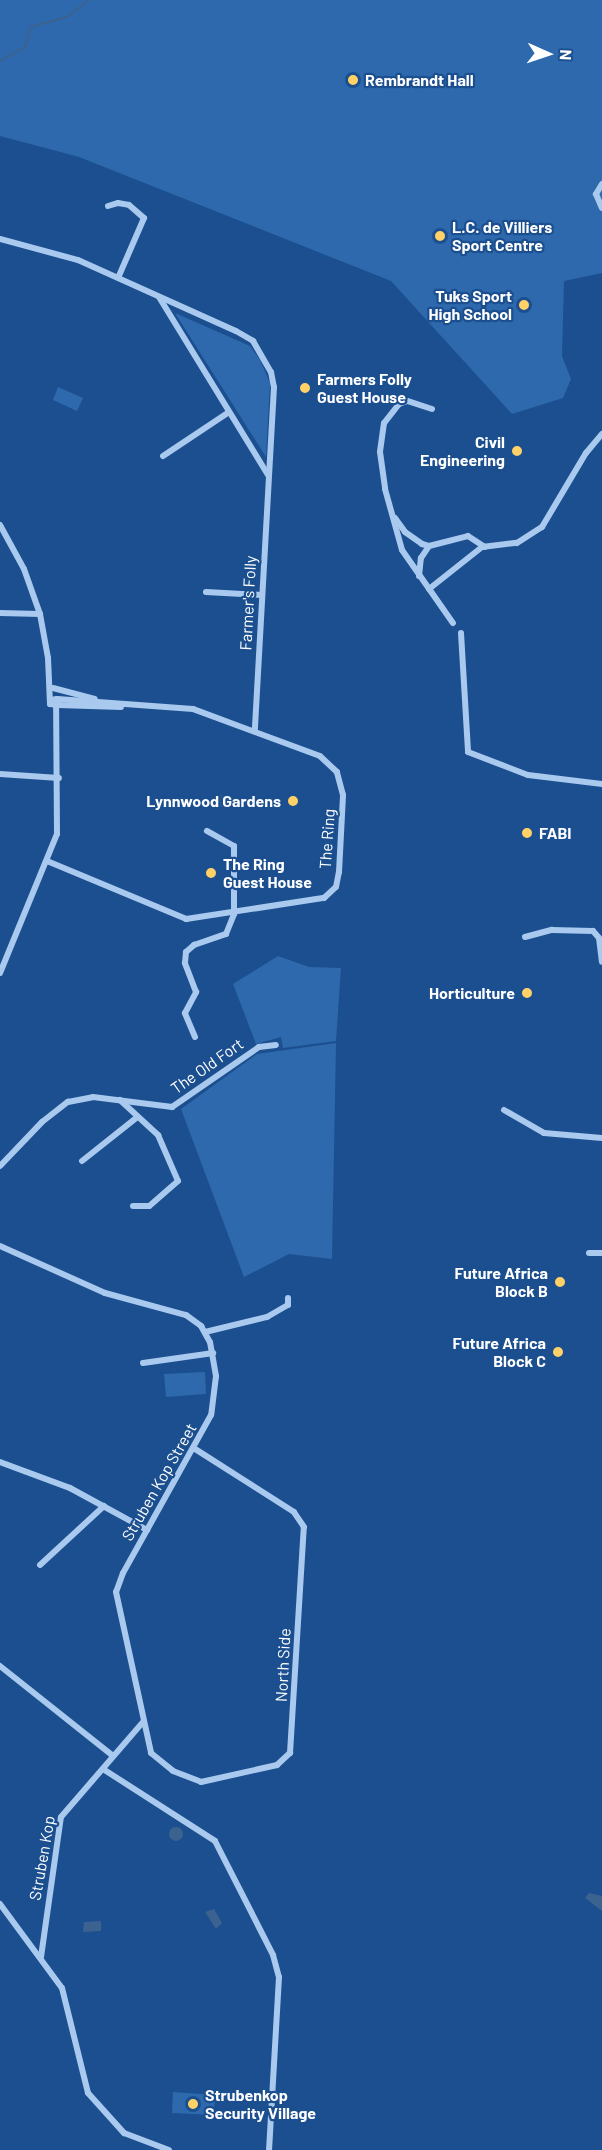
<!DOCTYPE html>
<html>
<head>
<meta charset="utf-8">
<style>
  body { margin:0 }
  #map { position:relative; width:602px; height:2150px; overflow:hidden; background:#1b4f8f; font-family:Barlow,sans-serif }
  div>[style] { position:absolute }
  .green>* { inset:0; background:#2e69ad }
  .water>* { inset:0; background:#3c6290 }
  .round { border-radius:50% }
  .stream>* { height:2px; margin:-1px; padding:0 1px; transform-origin:1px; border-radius:1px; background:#3c6290 }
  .street>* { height:6px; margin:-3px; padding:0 3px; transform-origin:3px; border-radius:3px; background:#a9c9ee }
  .dots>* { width:16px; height:16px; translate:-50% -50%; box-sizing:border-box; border:3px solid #1b4f8f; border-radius:50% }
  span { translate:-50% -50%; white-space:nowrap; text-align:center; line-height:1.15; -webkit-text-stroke:4.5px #1b4f8f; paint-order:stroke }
  .poi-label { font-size:16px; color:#fff; font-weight:700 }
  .left { translate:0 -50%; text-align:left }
  .right { translate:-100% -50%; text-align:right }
  .street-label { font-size:16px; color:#fff }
  .north { position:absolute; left:518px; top:24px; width:60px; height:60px; -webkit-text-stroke:4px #1b4f8f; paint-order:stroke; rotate:93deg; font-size:16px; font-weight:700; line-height:24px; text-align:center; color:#fff }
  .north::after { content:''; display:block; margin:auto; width:21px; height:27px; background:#fff; clip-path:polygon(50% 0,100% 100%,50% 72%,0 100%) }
</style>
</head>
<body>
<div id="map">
  <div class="green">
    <i style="clip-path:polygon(0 0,602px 0,602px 273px,564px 281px,562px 356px,571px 379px,563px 398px,512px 414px,391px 281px,79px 157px,0 136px)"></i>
    <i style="clip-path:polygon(175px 313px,250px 346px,260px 360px,270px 383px,266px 457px)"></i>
    <i style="clip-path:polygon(58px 387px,83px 398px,77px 411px,53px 400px)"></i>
    <i style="clip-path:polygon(278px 956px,309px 967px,341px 968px,336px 1041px,283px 1048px,281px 1037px,256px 1044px,233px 984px)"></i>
    <i style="clip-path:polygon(336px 1043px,332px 1259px,289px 1254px,244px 1277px,181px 1109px,257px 1054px)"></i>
    <i style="clip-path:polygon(205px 1372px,206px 1394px,166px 1397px,164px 1374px)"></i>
    <i style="clip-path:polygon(173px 2092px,216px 2095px,213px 2115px,172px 2113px)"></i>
  </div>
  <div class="water">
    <i style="clip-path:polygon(221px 795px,237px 802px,236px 807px,219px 807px)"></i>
    <i class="round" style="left:169px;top:1827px;width:14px;height:14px"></i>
    <i style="clip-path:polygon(589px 1893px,602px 1896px,602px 1911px,585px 1898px)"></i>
    <i style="clip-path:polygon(214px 1909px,222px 1923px,216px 1929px,205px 1912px)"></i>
    <i style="clip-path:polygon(101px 1921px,101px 1931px,83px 1932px,84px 1922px)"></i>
  </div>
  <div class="stream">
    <i style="left:0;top:61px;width:29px;rotate:-29deg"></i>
    <i style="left:25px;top:47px;width:21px;rotate:-73deg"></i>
    <i style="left:31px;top:27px;width:37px;rotate:-16deg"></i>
    <i style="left:67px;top:17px;width:28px;rotate:-38deg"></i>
  </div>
  <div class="street">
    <i style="left:602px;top:184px;width:12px;rotate:121deg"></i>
    <i style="left:596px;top:194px;width:15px;rotate:67deg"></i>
    <i style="left:108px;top:206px;width:10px;rotate:-17deg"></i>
    <i style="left:118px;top:203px;width:11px;rotate:10deg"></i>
    <i style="left:129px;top:205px;width:20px;rotate:41deg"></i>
    <i style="left:144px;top:218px;width:65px;rotate:113.4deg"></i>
    <i style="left:0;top:239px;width:81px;rotate:15.1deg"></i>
    <i style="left:78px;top:260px;width:173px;rotate:24.2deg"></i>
    <i style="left:236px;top:331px;width:20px;rotate:30deg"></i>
    <i style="left:253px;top:341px;width:36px;rotate:60deg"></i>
    <i style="left:271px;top:372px;width:15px;rotate:79deg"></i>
    <i style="left:274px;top:387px;width:345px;rotate:93.2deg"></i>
    <i style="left:159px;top:297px;width:209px;rotate:58.5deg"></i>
    <i style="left:432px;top:409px;width:26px;rotate:-162deg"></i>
    <i style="left:407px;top:401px;width:9px;rotate:159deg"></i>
    <i style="left:399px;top:404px;width:24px;rotate:128deg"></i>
    <i style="left:384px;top:423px;width:29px;rotate:98deg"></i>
    <i style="left:380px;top:452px;width:37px;rotate:82deg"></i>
    <i style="left:385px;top:489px;width:63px;rotate:74.4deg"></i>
    <i style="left:402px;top:550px;width:89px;rotate:55.1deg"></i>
    <i style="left:163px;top:456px;width:79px;rotate:-33.7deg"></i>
    <i style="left:395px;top:518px;width:17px;rotate:54deg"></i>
    <i style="left:405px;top:532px;width:21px;rotate:35deg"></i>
    <i style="left:422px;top:544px;width:7px;rotate:16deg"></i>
    <i style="left:429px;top:546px;width:40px;rotate:-14.4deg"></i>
    <i style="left:468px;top:536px;width:20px;rotate:33deg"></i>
    <i style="left:0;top:525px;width:50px;rotate:61.4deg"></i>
    <i style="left:24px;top:569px;width:48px;rotate:70.4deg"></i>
    <i style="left:40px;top:614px;width:45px;rotate:79.7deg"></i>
    <i style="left:48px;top:658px;width:46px;rotate:87.5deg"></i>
    <i style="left:50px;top:704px;width:8px;rotate:7deg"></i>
    <i style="left:58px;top:705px;width:6px;rotate:-99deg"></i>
    <i style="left:57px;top:699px;width:7px;rotate:172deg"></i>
    <i style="left:419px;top:576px;width:18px;rotate:-84deg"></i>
    <i style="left:421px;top:558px;width:14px;rotate:-56deg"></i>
    <i style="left:429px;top:589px;width:68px;rotate:-38.4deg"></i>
    <i style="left:482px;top:547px;width:35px;rotate:-7deg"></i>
    <i style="left:517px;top:543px;width:30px;rotate:-33deg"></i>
    <i style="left:542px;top:527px;width:86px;rotate:-59.3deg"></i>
    <i style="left:586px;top:453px;width:25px;rotate:-50deg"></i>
    <i style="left:206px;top:592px;width:55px;rotate:3.1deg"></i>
    <i style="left:0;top:613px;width:40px;rotate:1.4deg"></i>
    <i style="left:461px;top:633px;width:119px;rotate:86.6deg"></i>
    <i style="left:468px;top:752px;width:64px;rotate:21deg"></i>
    <i style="left:528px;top:775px;width:75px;rotate:6.9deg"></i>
    <i style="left:53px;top:688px;width:43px;rotate:14.7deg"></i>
    <i style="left:58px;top:705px;width:63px;rotate:1.8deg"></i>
    <i style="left:0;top:774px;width:59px;rotate:3.9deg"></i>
    <i style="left:47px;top:861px;width:151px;rotate:22.6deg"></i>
    <i style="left:186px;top:919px;width:140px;rotate:-8.7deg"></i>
    <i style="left:324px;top:898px;width:16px;rotate:-43deg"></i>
    <i style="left:336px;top:887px;width:15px;rotate:-79deg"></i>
    <i style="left:339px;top:872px;width:77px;rotate:-87deg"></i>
    <i style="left:343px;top:795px;width:24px;rotate:-105deg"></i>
    <i style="left:337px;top:772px;width:23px;rotate:-137deg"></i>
    <i style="left:320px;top:756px;width:135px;rotate:-159.7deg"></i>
    <i style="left:193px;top:709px;width:136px;rotate:-175.8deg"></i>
    <i style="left:525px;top:937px;width:28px;rotate:-15deg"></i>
    <i style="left:552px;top:930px;width:41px;rotate:1.4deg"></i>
    <i style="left:593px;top:931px;width:9px;rotate:49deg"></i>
    <i style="left:599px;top:938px;width:24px;rotate:83deg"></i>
    <i style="left:0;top:973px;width:150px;rotate:-67.7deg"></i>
    <i style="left:57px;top:834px;width:128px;rotate:-90.4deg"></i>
    <i style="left:195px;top:1037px;width:26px;rotate:-113deg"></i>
    <i style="left:185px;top:1013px;width:24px;rotate:-62deg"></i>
    <i style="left:196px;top:992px;width:31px;rotate:-111deg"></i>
    <i style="left:185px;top:963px;width:11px;rotate:-85deg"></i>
    <i style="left:186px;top:952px;width:11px;rotate:-41deg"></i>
    <i style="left:194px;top:945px;width:34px;rotate:-19deg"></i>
    <i style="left:226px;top:934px;width:22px;rotate:-68deg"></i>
    <i style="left:234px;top:914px;width:68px;rotate:-90deg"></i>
    <i style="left:234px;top:846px;width:31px;rotate:-151deg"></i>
    <i style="left:120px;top:1100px;width:52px;rotate:42.6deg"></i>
    <i style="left:158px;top:1135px;width:50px;rotate:66.5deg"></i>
    <i style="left:178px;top:1181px;width:38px;rotate:139deg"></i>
    <i style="left:149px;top:1206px;width:16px;rotate:180deg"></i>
    <i style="left:504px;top:1110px;width:46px;rotate:29.9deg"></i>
    <i style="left:544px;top:1133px;width:58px;rotate:4.9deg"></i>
    <i style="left:82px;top:1161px;width:69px;rotate:-38.5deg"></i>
    <i style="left:0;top:1166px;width:61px;rotate:-46.3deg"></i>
    <i style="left:42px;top:1122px;width:33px;rotate:-38deg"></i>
    <i style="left:68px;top:1102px;width:25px;rotate:-11deg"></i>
    <i style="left:93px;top:1097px;width:80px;rotate:7.2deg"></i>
    <i style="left:172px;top:1107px;width:106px;rotate:-34.6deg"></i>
    <i style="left:259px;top:1047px;width:17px;rotate:-7deg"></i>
    <i style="left:0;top:1246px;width:115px;rotate:24.1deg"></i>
    <i style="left:105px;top:1293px;width:84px;rotate:15.2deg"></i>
    <i style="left:186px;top:1315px;width:19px;rotate:36deg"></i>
    <i style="left:201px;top:1326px;width:18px;rotate:61deg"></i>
    <i style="left:210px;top:1342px;width:35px;rotate:80deg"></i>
    <i style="left:216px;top:1376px;width:39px;rotate:97deg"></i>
    <i style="left:211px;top:1415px;width:181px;rotate:119.1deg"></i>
    <i style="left:123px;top:1573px;width:20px;rotate:110deg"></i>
    <i style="left:116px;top:1592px;width:165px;rotate:77.7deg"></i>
    <i style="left:151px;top:1753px;width:28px;rotate:39deg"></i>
    <i style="left:173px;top:1771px;width:30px;rotate:21deg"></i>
    <i style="left:201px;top:1782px;width:78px;rotate:-12.6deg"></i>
    <i style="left:277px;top:1765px;width:18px;rotate:-43deg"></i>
    <i style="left:290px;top:1753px;width:226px;rotate:-86.5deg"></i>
    <i style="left:304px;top:1527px;width:18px;rotate:-124deg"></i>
    <i style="left:294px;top:1512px;width:117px;rotate:-147.5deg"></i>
    <i style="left:589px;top:1253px;width:13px"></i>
    <i style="left:205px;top:1332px;width:64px;rotate:-13.6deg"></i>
    <i style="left:267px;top:1317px;width:24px;rotate:-30deg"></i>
    <i style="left:288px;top:1305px;width:7px;rotate:-90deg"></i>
    <i style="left:143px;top:1363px;width:71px;rotate:-8.1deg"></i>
    <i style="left:0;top:1462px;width:75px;rotate:20.4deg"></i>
    <i style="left:70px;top:1488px;width:88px;rotate:28.6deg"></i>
    <i style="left:40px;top:1565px;width:87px;rotate:-42.7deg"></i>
    <i style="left:0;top:1666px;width:144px;rotate:38.5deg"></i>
    <i style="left:103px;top:1769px;width:133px;rotate:32.7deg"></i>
    <i style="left:215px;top:1841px;width:128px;rotate:63deg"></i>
    <i style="left:273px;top:1955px;width:23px;rotate:75deg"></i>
    <i style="left:279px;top:1977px;width:173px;rotate:93.3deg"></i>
    <i style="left:0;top:1904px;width:104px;rotate:53.6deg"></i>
    <i style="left:62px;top:1988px;width:108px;rotate:76.1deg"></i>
    <i style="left:88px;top:2093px;width:54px;rotate:48deg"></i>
    <i style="left:124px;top:2133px;width:48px;rotate:20.7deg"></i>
    <i style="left:41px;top:1957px;width:141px;rotate:-81.9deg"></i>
    <i style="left:61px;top:1817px;width:125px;rotate:-49.2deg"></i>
  </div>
  <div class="dots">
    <i style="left:353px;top:80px;background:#ffd166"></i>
    <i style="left:440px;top:236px;background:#ffd166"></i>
    <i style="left:524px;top:305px;background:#ffd166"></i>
    <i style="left:305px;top:388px;background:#ffd166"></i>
    <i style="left:517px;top:451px;background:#ffd166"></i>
    <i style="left:293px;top:801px;background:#ffd166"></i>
    <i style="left:527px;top:833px;background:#ffd166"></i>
    <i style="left:211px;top:873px;background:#ffd166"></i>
    <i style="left:527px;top:993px;background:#ffd166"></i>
    <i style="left:560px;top:1282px;background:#ffd166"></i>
    <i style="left:558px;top:1352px;background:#ffd166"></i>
    <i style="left:193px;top:2104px;background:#ffd166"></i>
  </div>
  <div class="poi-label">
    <span class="left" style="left:365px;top:80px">Rembrandt Hall</span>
    <span class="left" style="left:452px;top:236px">L.C. de Villiers<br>Sport Centre</span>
    <span class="right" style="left:512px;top:305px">Tuks Sport<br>High School</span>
    <span class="left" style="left:317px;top:388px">Farmers Folly<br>Guest House</span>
    <span class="right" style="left:505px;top:451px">Civil<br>Engineering</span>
    <span class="right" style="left:281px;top:801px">Lynnwood Gardens</span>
    <span class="left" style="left:539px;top:833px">FABI</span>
    <span class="left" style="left:223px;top:873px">The Ring<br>Guest House</span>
    <span class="right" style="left:515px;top:993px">Horticulture</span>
    <span class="right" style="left:548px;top:1282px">Future Africa<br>Block B</span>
    <span class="right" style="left:546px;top:1352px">Future Africa<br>Block C</span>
    <span class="left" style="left:205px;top:2104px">Strubenkop<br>Security Village</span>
  </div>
  <div class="street-label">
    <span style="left:248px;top:603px;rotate:-87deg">Farmer's Folly</span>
    <span style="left:327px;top:839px;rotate:-86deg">The Ring</span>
    <span style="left:207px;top:1066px;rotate:-35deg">The Old Fort</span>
    <span style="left:159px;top:1482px;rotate:-60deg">Struben Kop Street</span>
    <span style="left:283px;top:1665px;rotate:-87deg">North Side</span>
    <span style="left:42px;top:1858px;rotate:-80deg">Struben Kop</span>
  </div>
  <div class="north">N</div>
</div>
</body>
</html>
